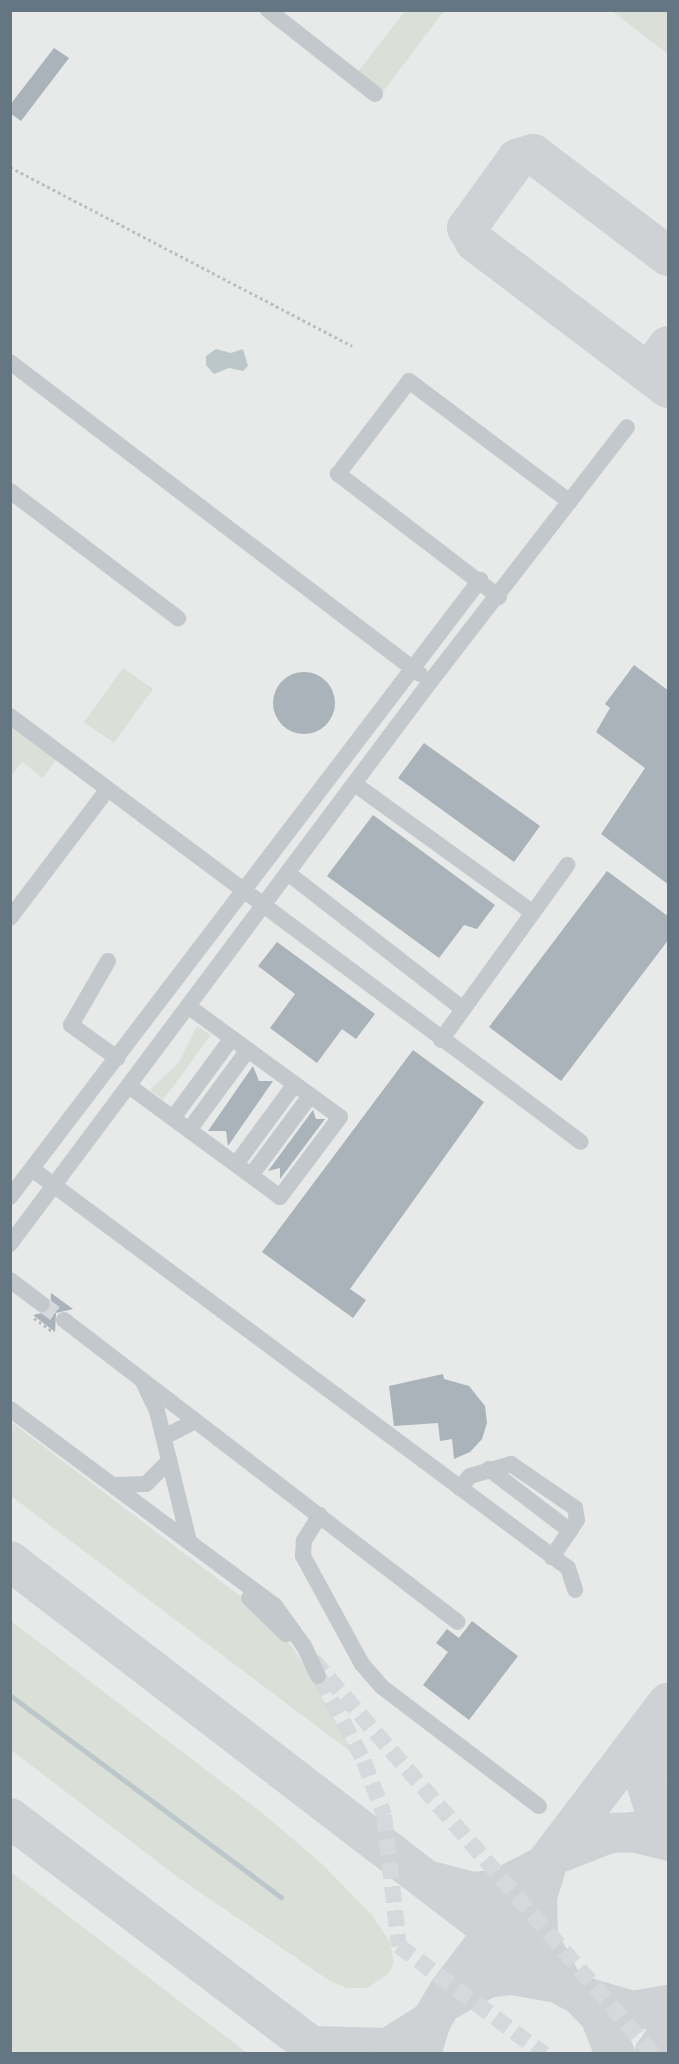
<!DOCTYPE html>
<html>
<head>
<meta charset="utf-8">
<style>
  body { margin:0 }
  #map { position:relative; width:679px; height:2064px; overflow:hidden; background:#fafaf8; font-family:"PT Sans Narrow",sans-serif }
  div>[style] { position:absolute }
  .built>* { inset:0; background:#e8e9e9 }
  .green>* { inset:0; background:#dadfd7 }
  .water>* { inset:0; background:#bbc7cb }
  .stream>* { height:4.5px; margin:-2.25px; padding:0 2.25px; transform-origin:2.25px; border-radius:2.25px; background:#bbc7cb }
  .taxiway>* { height:40px; margin:-20px; padding:0 20px; transform-origin:20px; border-radius:20px; background:#ced2d4 }
  .building>* { inset:0; background:#aab3b9 }
  .round { border-radius:50% }
  .minor-tunnel>* { height:16px; margin-top:-8px; transform-origin:0; background:repeating-linear-gradient(90deg,#d5d9db 0 16px,transparent 0 24px) }
  .path>* { height:3px; margin-top:-1.5px; transform-origin:0; background:repeating-linear-gradient(90deg,#bbbfc2 0 3px,transparent 0 6px) }
  .minor>* { height:16px; margin:-8px; padding:0 8px; transform-origin:8px; border-radius:8px; background:#c3c8cc }
  span { translate:-50% -50%; white-space:nowrap; text-align:center; line-height:1.15; -webkit-text-stroke:6px #fff; paint-order:stroke }
  .frame { position:absolute; inset:0; border:12px solid #657683; pointer-events:none }
</style>
</head>
<body>
<div id="map">
  <div class="built">
    <i style="clip-path:polygon(11px 11px,668px 11px,668px 2053px,11px 2054px)"></i>
  </div>
  <div class="green">
    <i style="clip-path:polygon(405px 11px,444px 11px,382px 93px,357px 73px)"></i>
    <i style="clip-path:polygon(612px 11px,668px 11px,668px 54px)"></i>
    <i style="clip-path:polygon(123px 668px,153px 689px,114px 743px,84px 722px)"></i>
    <i style="clip-path:polygon(11px 724px,57px 758px,43px 778px,22px 762px,11px 776px)"></i>
    <i style="clip-path:polygon(197px 1026px,211px 1035px,163px 1100px,150px 1090px,179px 1062px)"></i>
    <i style="clip-path:polygon(10px 1421px,273px 1621px,299px 1657px,355px 1755px,11px 1496px)"></i>
    <i style="clip-path:polygon(11px 1621px,261px 1812px,322px 1864px,372px 1915px,390px 1942px,394px 1963px,388px 1974px,367px 1988px,346px 1988px,330px 1981px,179px 1878px,11px 1750px)"></i>
    <i style="clip-path:polygon(10px 1872px,11px 1872px,247px 2053px,11px 2053px)"></i>
  </div>
  <div class="water">
    <i style="clip-path:polygon(216px 349px,231px 353px,243px 349px,248px 366px,243px 371px,229px 368px,214px 374px,206px 365px,206px 356px)"></i>
  </div>
  <div class="stream">
    <i style="left:10px;top:1695px;width:338px;rotate:36.7deg"></i>
  </div>
  <div class="taxiway">
    <i style="left:668px;top:256px;width:169px;rotate:-142.9deg"></i>
    <i style="left:533px;top:154px;width:17px;rotate:163deg"></i>
    <i style="left:517px;top:159px;width:85px;rotate:125.9deg"></i>
    <i style="left:467px;top:228px;width:16px;rotate:60deg"></i>
    <i style="left:475px;top:242px;width:242px;rotate:37.1deg"></i>
    <i style="left:662px;top:354px;width:10px;rotate:-53deg"></i>
    <i style="left:10px;top:1561px;width:702px;rotate:37.47deg"></i>
    <i style="left:655px;top:1726px;width:57px;rotate:99.1deg"></i>
    <i style="left:646px;top:1782px;width:31px;rotate:73deg"></i>
    <i style="left:655px;top:1812px;width:25px;rotate:58deg"></i>
    <i style="left:10px;top:1818px;width:391px;rotate:37.1deg"></i>
    <i style="left:556px;top:1854px;width:58px;rotate:-21.3deg"></i>
    <i style="left:610px;top:1833px;width:23px;rotate:-2deg"></i>
    <i style="left:633px;top:1832px;width:36px;rotate:14deg"></i>
    <i style="left:435px;top:1882px;width:38px;rotate:15deg"></i>
    <i style="left:472px;top:1892px;width:25px;rotate:-5deg"></i>
    <i style="left:497px;top:1890px;width:56px;rotate:-27.5deg"></i>
    <i style="left:547px;top:1864px;width:34px;rotate:107deg"></i>
    <i style="left:537px;top:1896px;width:42px;rotate:88.6deg"></i>
    <i style="left:538px;top:1938px;width:47px;rotate:61.8deg"></i>
    <i style="left:581px;top:1996px;width:54px;rotate:16.1deg"></i>
    <i style="left:633px;top:2011px;width:36px;rotate:-10deg"></i>
    <i style="left:446px;top:2001px;width:47px;rotate:-29.3deg"></i>
    <i style="left:487px;top:1978px;width:25px;rotate:-7deg"></i>
    <i style="left:512px;top:1975px;width:47px;rotate:9.9deg"></i>
    <i style="left:558px;top:1983px;width:26px;rotate:29deg"></i>
    <i style="left:581px;top:1996px;width:28px;rotate:46deg"></i>
    <i style="left:600px;top:2016px;width:41px;rotate:68.5deg"></i>
    <i style="left:313px;top:2046px;width:75px;rotate:1.5deg"></i>
    <i style="left:388px;top:2048px;width:51px;rotate:-32.1deg"></i>
    <i style="left:421px;top:2054px;width:34px;rotate:-73deg"></i>
    <i style="left:431px;top:2021px;width:35px;rotate:-59deg"></i>
    <i style="left:449px;top:1991px;width:362px;rotate:-52.8deg"></i>
    <i style="left:654px;top:2054px;width:24px;rotate:-55deg"></i>
  </div>
  <div class="building">
    <i style="clip-path:polygon(54px 48px,69px 58px,21px 121px,10px 113px,10px 105px)"></i>
    <i style="clip-path:polygon(634px 665px,669px 691px,669px 885px,601px 834px,645px 768px,596px 732px,610px 708px,605px 704px)"></i>
    <i class="round" style="left:273px;top:672px;width:62px;height:62px"></i>
    <i style="clip-path:polygon(424px 743px,540px 826px,514px 862px,398px 778px)"></i>
    <i style="clip-path:polygon(373px 815px,495px 905px,477px 929px,464px 925px,439px 958px,327px 876px)"></i>
    <i style="clip-path:polygon(607px 871px,669px 917px,669px 939px,561px 1081px,489px 1027px)"></i>
    <i style="clip-path:polygon(277px 942px,375px 1014px,356px 1039px,342px 1029px,317px 1063px,270px 1028px,295px 994px,258px 966px)"></i>
    <i style="clip-path:polygon(413px 1050px,484px 1102px,350px 1289px,366px 1300px,353px 1318px,262px 1252px)"></i>
    <i style="clip-path:polygon(253px 1066px,259px 1081px,273px 1081px,228px 1146px,226px 1131px,208px 1131px)"></i>
    <i style="clip-path:polygon(313px 1110px,316px 1119px,325px 1119px,280px 1179px,280px 1168px,268px 1171px)"></i>
    <i style="clip-path:polygon(51px 1293px,73px 1309px,56px 1313px,55px 1332px,33px 1315px,50px 1311px)"></i>
    <i style="clip-path:polygon(443px 1374px,444px 1379px,469px 1386px,485px 1406px,487px 1423px,482px 1439px,470px 1452px,454px 1459px,452px 1439px,440px 1441px,438px 1423px,394px 1426px,389px 1386px)"></i>
    <i style="clip-path:polygon(472px 1621px,518px 1656px,469px 1720px,423px 1685px,448px 1652px,436px 1643px,447px 1629px,459px 1638px)"></i>
  </div>
  <div class="minor-tunnel">
    <i style="left:42px;top:1304px;width:27px;rotate:36deg"></i>
    <i style="left:313px;top:1660px;width:520px;rotate:49.21deg"></i>
    <i style="left:320px;top:1679px;width:93px;rotate:61.8deg"></i>
    <i style="left:364px;top:1761px;width:58px;rotate:69.7deg"></i>
    <i style="left:384px;top:1815px;width:132px;rotate:83.5deg"></i>
    <i style="left:399px;top:1946px;width:181px;rotate:36.7deg"></i>
  </div>
  <div class="path">
    <i style="left:10px;top:167px;width:386px;rotate:27.6deg"></i>
    <i style="left:34px;top:1318px;width:24px;rotate:36deg"></i>
  </div>
  <div class="minor">
    <i style="left:268px;top:10px;width:136px;rotate:38.1deg"></i>
    <i style="left:10px;top:362px;width:515px;rotate:37.27deg"></i>
    <i style="left:10px;top:491px;width:211px;rotate:37.1deg"></i>
    <i style="left:499px;top:597px;width:203px;rotate:-142.6deg"></i>
    <i style="left:338px;top:474px;width:117px;rotate:-52.6deg"></i>
    <i style="left:409px;top:381px;width:201px;rotate:36.9deg"></i>
    <i style="left:10px;top:716px;width:712px;rotate:36.73deg"></i>
    <i style="left:356px;top:785px;width:217px;rotate:35.8deg"></i>
    <i style="left:289px;top:874px;width:220px;rotate:37.8deg"></i>
    <i style="left:10px;top:918px;width:161px;rotate:-52.8deg"></i>
    <i style="left:108px;top:961px;width:74px;rotate:120deg"></i>
    <i style="left:71px;top:1025px;width:57px;rotate:35.7deg"></i>
    <i style="left:441px;top:1040px;width:216px;rotate:-54.2deg"></i>
    <i style="left:129px;top:1086px;width:187px;rotate:36.3deg"></i>
    <i style="left:280px;top:1197px;width:100px;rotate:-53.1deg"></i>
    <i style="left:340px;top:1117px;width:187px;rotate:-143.9deg"></i>
    <i style="left:173px;top:1118px;width:99px;rotate:-53.6deg"></i>
    <i style="left:189px;top:1130px;width:99px;rotate:-53.6deg"></i>
    <i style="left:236px;top:1164px;width:99px;rotate:-53.6deg"></i>
    <i style="left:32px;top:1169px;width:668px;rotate:36.66deg"></i>
    <i style="left:568px;top:1568px;width:23px;rotate:72deg"></i>
    <i style="left:252px;top:1174px;width:97px;rotate:-53.4deg"></i>
    <i style="left:10px;top:1197px;width:776px;rotate:-52.7deg"></i>
    <i style="left:10px;top:1244px;width:702px;rotate:-53.23deg"></i>
    <i style="left:430px;top:682px;width:322px;rotate:-52.3deg"></i>
    <i style="left:10px;top:1280px;width:40px;rotate:37deg"></i>
    <i style="left:64px;top:1320px;width:496px;rotate:37.5deg"></i>
    <i style="left:143px;top:1382px;width:32px;rotate:64deg"></i>
    <i style="left:157px;top:1411px;width:134px;rotate:76.2deg"></i>
    <i style="left:10px;top:1409px;width:330px;rotate:36.6deg"></i>
    <i style="left:275px;top:1606px;width:49px;rotate:54.1deg"></i>
    <i style="left:304px;top:1646px;width:33px;rotate:65deg"></i>
    <i style="left:164px;top:1437px;width:35px;rotate:-27deg"></i>
    <i style="left:489px;top:1469px;width:102px;rotate:37.4deg"></i>
    <i style="left:115px;top:1485px;width:31px;rotate:-2deg"></i>
    <i style="left:146px;top:1484px;width:33px;rotate:-45deg"></i>
    <i style="left:460px;top:1488px;width:16px;rotate:-50deg"></i>
    <i style="left:470px;top:1476px;width:43px;rotate:-16.3deg"></i>
    <i style="left:511px;top:1464px;width:78px;rotate:34.5deg"></i>
    <i style="left:575px;top:1508px;width:12px;rotate:81deg"></i>
    <i style="left:577px;top:1520px;width:45px;rotate:124deg"></i>
    <i style="left:320px;top:1515px;width:31px;rotate:122deg"></i>
    <i style="left:304px;top:1541px;width:15px;rotate:94deg"></i>
    <i style="left:303px;top:1556px;width:123px;rotate:61.4deg"></i>
    <i style="left:362px;top:1664px;width:30px;rotate:49deg"></i>
    <i style="left:382px;top:1687px;width:197px;rotate:37.2deg"></i>
    <i style="left:249px;top:1598px;width:52px;rotate:44.2deg"></i>
  </div>
  <div class="frame"></div>
</div>
</body>
</html>
